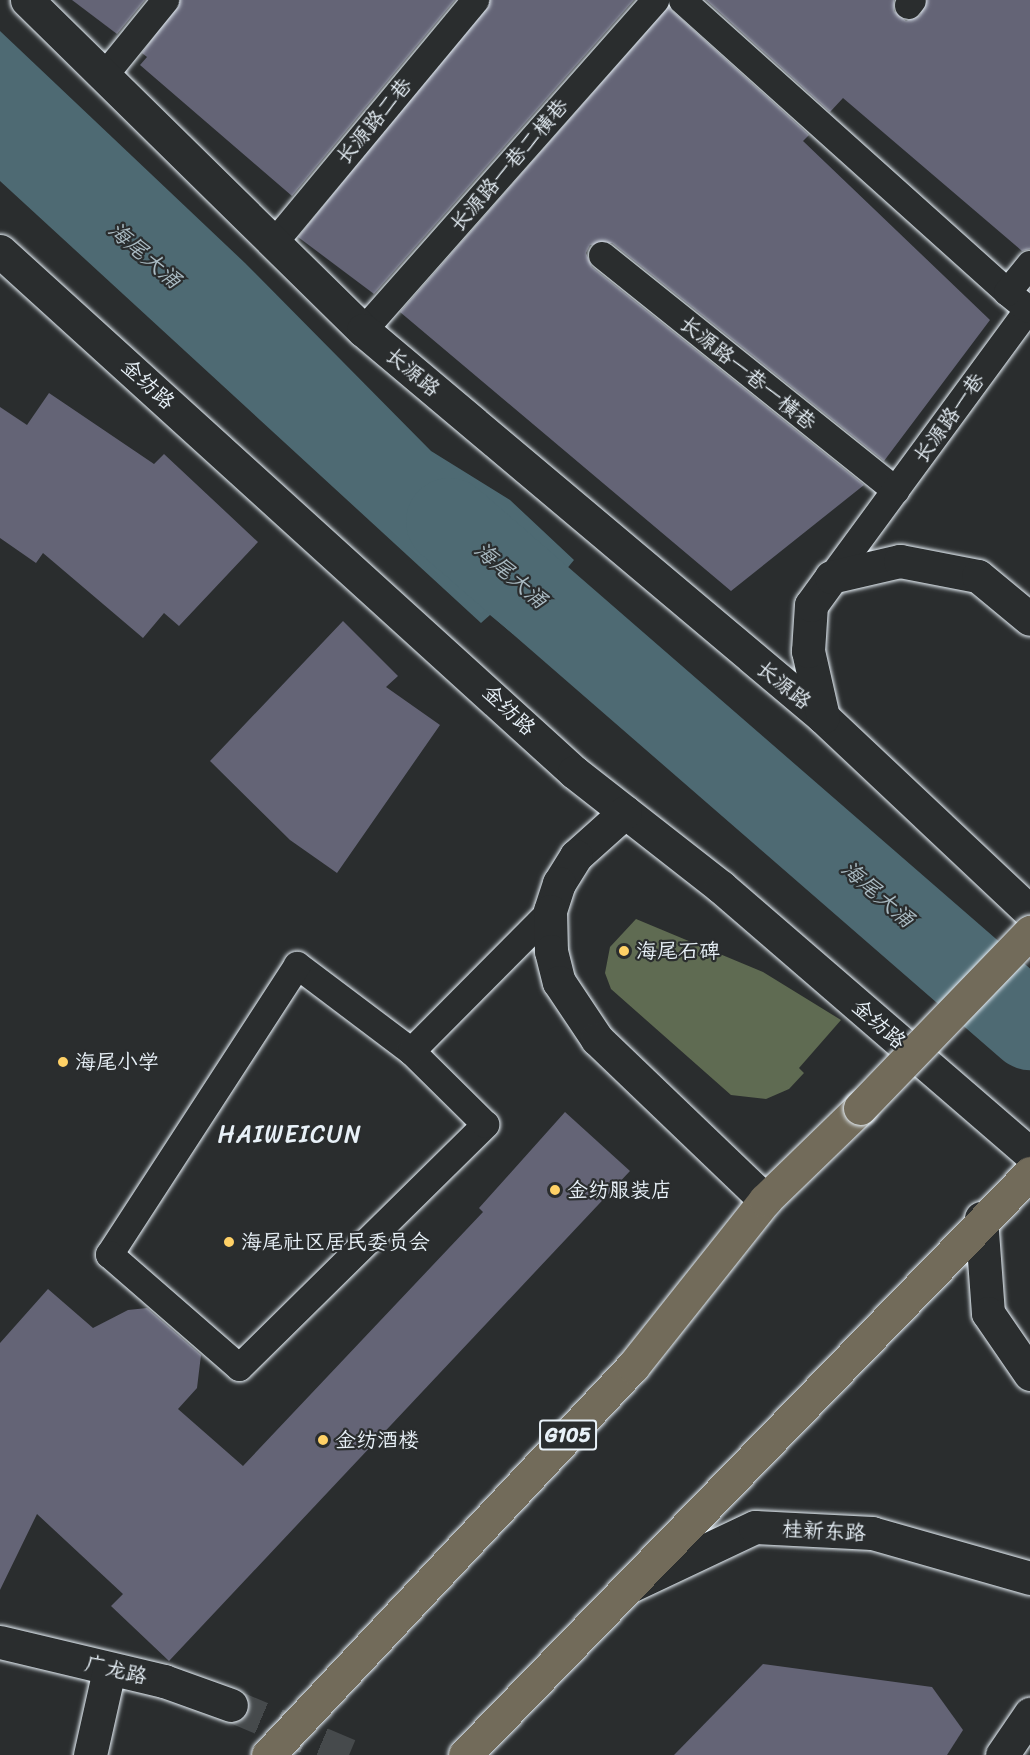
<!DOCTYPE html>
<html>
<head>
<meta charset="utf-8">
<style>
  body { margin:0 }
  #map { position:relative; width:1030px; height:1755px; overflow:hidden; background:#2a2d2e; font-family:Sriracha,"LXGW WenKai TC",sans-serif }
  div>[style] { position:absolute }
  .green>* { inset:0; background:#5f6b52 }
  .water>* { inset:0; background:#4e6a73 }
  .river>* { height:87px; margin:-43.5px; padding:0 43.5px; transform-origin:43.5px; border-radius:43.5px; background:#4e6a73 }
  .building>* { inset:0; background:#646476 }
  .street-tunnel>* { height:33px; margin-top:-16.5px; transform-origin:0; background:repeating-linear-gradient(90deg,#464a4c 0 33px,transparent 0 49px) }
  .roads { filter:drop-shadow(0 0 2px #e8f1f8) drop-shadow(0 0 2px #e8f1f8) }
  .lane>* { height:27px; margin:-13.5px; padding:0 13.5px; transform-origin:13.5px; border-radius:13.5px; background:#2a2d2e }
  .street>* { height:33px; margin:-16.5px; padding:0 16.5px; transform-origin:16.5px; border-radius:16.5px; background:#2a2d2e }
  .secondary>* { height:33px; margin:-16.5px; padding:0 16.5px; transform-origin:16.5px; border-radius:16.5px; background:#2a2d2e }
  .highway>* { height:33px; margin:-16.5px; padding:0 16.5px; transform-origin:16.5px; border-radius:16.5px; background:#726b5a }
  .bridges { filter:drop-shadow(0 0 2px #e8f1f8) drop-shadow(0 0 2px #e8f1f8) }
  .highway-bridge>* { height:33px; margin:-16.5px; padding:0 16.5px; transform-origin:16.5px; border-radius:16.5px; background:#726b5a }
  .dots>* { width:16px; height:16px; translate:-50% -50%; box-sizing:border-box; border:3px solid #2a2d2e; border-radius:50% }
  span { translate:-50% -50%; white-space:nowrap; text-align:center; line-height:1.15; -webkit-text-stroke:4.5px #2a2d2e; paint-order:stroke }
  .shield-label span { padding:2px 4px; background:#2a2d2e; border:2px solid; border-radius:4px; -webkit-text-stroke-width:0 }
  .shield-label { font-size:20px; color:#e8f1f8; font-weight:700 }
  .street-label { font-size:21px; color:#e8f1f8 }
  .poi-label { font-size:21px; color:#e8f1f8 }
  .left { translate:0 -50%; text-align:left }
  .water-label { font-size:22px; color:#aabbc3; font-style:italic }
  .quarter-label { font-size:24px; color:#e8f1f8; letter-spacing:1.5px }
</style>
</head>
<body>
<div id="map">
  <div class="green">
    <i style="clip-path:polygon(636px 919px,763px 972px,841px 1020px,799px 1068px,804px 1073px,789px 1089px,766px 1099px,731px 1095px,611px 989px,605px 973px,610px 947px)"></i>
  </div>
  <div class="water">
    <i style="clip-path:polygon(0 31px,245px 263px,431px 451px,510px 500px,574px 560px,513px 634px,490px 615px,481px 623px,0 181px)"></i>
  </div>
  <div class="river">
    <i style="left:449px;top:521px;width:770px;rotate:41deg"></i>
  </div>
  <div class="building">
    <i style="clip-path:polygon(72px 0,145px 0,117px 34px)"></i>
    <i style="clip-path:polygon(180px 0,455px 0,292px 196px,140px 65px,147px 57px,142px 53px)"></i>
    <i style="clip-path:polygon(490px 0,634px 0,374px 294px,298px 237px)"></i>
    <i style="clip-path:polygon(706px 0,894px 0,894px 11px,906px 21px,920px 15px,927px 0,1030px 0,1030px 249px,1022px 251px,843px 98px,830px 112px)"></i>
    <i style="clip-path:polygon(668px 7px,809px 135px,803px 141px,990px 320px,884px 461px,612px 243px,590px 245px,586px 253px,592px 267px,864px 485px,731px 591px,400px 312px)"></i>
    <i style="clip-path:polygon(49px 393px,154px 464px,164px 454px,258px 542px,179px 626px,164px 613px,143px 638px,43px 553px,36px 563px,0 538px,0 407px,27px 425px)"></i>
    <i style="clip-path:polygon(343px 621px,398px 676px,386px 687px,440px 725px,337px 873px,290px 840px,210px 761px)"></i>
    <i style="clip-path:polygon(565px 1112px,630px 1171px,169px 1661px,111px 1606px,123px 1594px,37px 1514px,0 1590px,0 1343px,48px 1289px,93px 1328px,128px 1310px,147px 1308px,201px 1355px,197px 1388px,178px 1409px,243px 1466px,483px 1212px,479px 1208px)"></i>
    <i style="clip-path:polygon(763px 1664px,932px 1687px,963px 1730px,947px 1755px,674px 1755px)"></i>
  </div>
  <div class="street-tunnel">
    <i style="left:231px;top:1705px;width:128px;rotate:23deg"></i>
  </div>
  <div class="roads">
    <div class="lane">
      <i style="left:682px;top:0;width:437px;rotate:41.9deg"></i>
      <i style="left:908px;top:5px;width:6px;rotate:-51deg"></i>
      <i style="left:104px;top:75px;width:97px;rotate:-50.9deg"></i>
      <i style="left:274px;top:242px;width:315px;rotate:-50.3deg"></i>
      <i style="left:602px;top:255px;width:376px;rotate:38.7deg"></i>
      <i style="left:363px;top:330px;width:441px;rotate:-48.5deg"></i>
      <i style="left:831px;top:577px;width:333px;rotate:-53.7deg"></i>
      <i style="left:1028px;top:309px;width:27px;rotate:-141deg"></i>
      <i style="left:1007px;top:292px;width:36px;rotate:-51deg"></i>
      <i style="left:411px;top:1051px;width:143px;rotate:-143deg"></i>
      <i style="left:297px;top:965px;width:345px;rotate:123deg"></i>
      <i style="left:109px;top:1254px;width:172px;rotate:41deg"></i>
      <i style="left:239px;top:1367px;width:346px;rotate:-44.6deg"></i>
      <i style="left:485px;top:1124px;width:104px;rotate:-135.4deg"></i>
      <i style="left:411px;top:1051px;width:197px;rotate:-45.2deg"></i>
    </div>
    <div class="street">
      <i style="left:27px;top:0;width:471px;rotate:44.5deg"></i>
      <i style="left:363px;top:330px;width:601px;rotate:40.07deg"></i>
      <i style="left:823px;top:717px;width:284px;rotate:43.3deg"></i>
      <i style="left:0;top:251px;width:775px;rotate:42.23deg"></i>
      <i style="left:574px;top:772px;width:187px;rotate:38deg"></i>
      <i style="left:721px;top:887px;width:408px;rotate:40.8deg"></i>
      <i style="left:823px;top:717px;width:68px;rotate:-102.8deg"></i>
      <i style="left:808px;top:651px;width:46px;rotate:-86.3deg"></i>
      <i style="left:811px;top:605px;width:34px;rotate:-54deg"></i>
      <i style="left:831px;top:577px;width:71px;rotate:-13.1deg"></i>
      <i style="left:900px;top:561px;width:79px;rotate:10.9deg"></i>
      <i style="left:978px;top:576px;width:67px;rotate:39.6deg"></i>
      <i style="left:625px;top:812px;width:66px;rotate:138.1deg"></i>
      <i style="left:576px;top:856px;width:32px;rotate:122deg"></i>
      <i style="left:559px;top:883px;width:29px;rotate:108deg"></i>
      <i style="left:550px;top:911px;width:40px;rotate:88.6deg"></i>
      <i style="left:551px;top:951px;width:32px;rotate:76deg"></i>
      <i style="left:559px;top:982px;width:69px;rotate:56.3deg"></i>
      <i style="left:597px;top:1039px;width:233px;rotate:43.8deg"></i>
      <i style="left:0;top:1642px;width:169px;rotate:13.4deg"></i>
      <i style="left:164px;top:1681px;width:71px;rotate:19.7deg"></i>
      <i style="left:90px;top:1755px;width:87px;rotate:-77.4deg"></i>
      <i style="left:1002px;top:1755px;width:50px;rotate:-55.7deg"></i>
    </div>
    <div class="secondary">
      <i style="left:981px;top:1218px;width:95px;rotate:85.8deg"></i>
      <i style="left:988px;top:1313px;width:74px;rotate:55.5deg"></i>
      <i style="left:630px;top:1586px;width:138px;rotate:-25.3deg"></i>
      <i style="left:755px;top:1527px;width:117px;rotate:2.9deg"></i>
      <i style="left:872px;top:1533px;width:164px;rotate:15.9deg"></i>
    </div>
    <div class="highway">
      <i style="left:268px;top:1755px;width:533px;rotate:-46.82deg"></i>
      <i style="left:633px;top:1366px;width:212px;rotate:-51.5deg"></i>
      <i style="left:765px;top:1200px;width:132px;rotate:-44.1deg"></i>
      <i style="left:465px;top:1755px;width:811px;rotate:-45.85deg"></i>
    </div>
  </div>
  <div class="bridges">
    <div class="highway-bridge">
      <i style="left:860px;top:1108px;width:245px;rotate:-46deg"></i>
    </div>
  </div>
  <div class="dots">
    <i style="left:624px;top:951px;background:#ffd166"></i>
    <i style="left:63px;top:1062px;background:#ffd166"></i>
    <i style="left:555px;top:1190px;background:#ffd166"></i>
    <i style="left:229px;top:1242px;background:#ffd166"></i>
    <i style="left:323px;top:1440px;background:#ffd166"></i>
  </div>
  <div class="shield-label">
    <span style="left:568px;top:1435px">G105</span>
  </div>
  <div class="street-label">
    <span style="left:374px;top:121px;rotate:-50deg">长源路二巷</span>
    <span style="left:509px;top:165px;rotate:-49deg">长源路一巷二横巷</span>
    <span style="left:413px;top:372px;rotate:40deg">长源路</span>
    <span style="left:748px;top:373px;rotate:39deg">长源路一巷一横巷</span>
    <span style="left:148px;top:384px;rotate:42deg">金纺路</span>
    <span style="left:949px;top:418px;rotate:-54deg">长源路一巷</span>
    <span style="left:784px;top:685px;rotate:39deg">长源路</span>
    <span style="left:509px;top:710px;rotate:43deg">金纺路</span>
    <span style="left:879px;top:1024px;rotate:41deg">金纺路</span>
    <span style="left:824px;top:1531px;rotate:3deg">桂新东路</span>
    <span style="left:116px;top:1670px;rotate:13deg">广龙路</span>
  </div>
  <div class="poi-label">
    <span class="left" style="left:636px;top:951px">海尾石碑</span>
    <span class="left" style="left:75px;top:1062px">海尾小学</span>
    <span class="left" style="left:567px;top:1190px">金纺服装店</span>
    <span class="left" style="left:241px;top:1242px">海尾社区居民委员会</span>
    <span class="left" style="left:335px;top:1440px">金纺酒楼</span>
  </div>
  <div class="water-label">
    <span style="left:145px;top:255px;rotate:41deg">海尾大涌</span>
    <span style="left:511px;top:575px;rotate:41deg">海尾大涌</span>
    <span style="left:878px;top:894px;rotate:41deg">海尾大涌</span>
  </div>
  <div class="quarter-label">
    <span style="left:290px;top:1135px">HAIWEICUN</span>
  </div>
</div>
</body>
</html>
